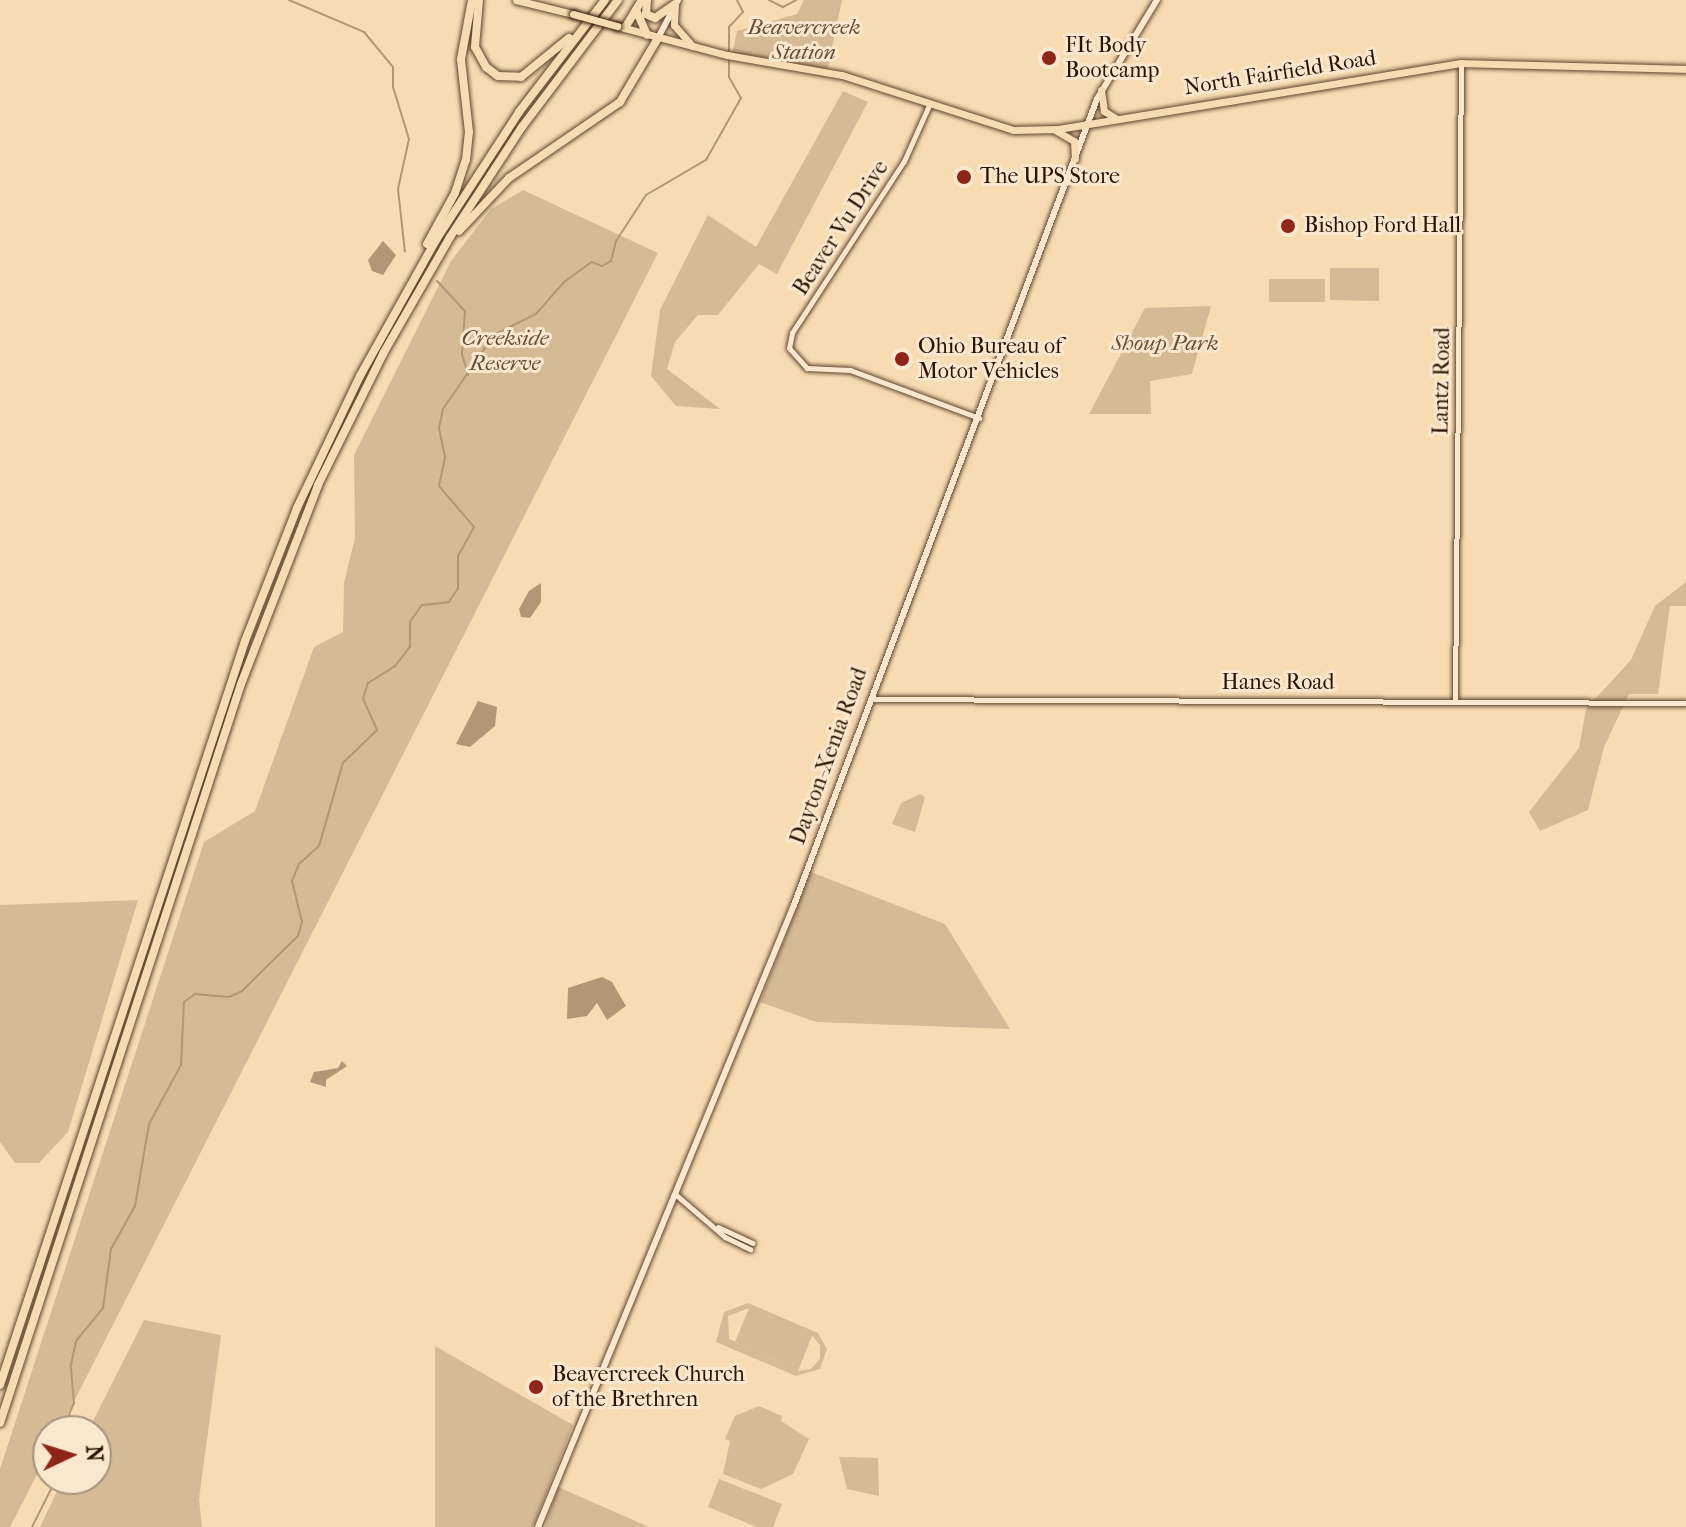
<!DOCTYPE html>
<html>
<head>
<meta charset="utf-8">
<style>
  body { margin:0 }
  #map { position:relative; width:1686px; height:1527px; overflow:hidden; background:#f7dcb3; font-family:"IM FELL French Canon",serif }
  div>[style] { position:absolute }
  .green>* { inset:0; background:#d4ba95 }
  .water>* { inset:0; background:#b29776 }
  .stream>* { height:2px; margin:-1px; padding:0 1px; transform-origin:1px; border-radius:1px; background:#b29776 }
  .roads { filter:drop-shadow(0 0 2px #5f442d) drop-shadow(0 0 2px #5f442d) }
  .tertiary>* { height:5px; margin:-2.5px; padding:0 2.5px; transform-origin:2.5px; border-radius:2.5px; background:#fae8ce }
  .secondary>* { height:6px; margin:-3px; padding:0 3px; transform-origin:3px; border-radius:3px; background:#fae8ce }
  .primary>* { height:7px; margin:-3.5px; padding:0 3.5px; transform-origin:3.5px; border-radius:3.5px; background:#f7dcb3 }
  .motorway>* { height:8px; margin:-4px; padding:0 4px; transform-origin:4px; border-radius:4px; background:#f7dcb3 }
  .bridges { filter:drop-shadow(0 0 2px #2c1200) drop-shadow(0 0 2px #2c1200) }
  .primary-bridge>* { height:7px; margin:-3.5px; padding:0 3.5px; transform-origin:3.5px; border-radius:3.5px; background:#f7dcb3 }
  .dots>* { width:22px; height:22px; translate:-50% -50%; box-sizing:border-box; border:4px solid #fae8ce; border-radius:50% }
  span { translate:-50% -50%; white-space:nowrap; text-align:center; line-height:1.15; -webkit-text-stroke:6px #fae8ce; paint-order:stroke }
  .park-label { font-size:22px; color:#674d34; font-style:italic }
  .poi-label { font-size:22px; color:#2c1200 }
  .left { translate:0 -50%; text-align:left }
  .street-label { font-size:22px; color:#2c1200 }
  .north { position:absolute; left:32px; top:1415px; width:80px; height:80px; box-sizing:border-box; background:#fae8ce; border:2px solid #a8927c; border-radius:50%; rotate:86deg; font-size:22px; font-weight:700; line-height:32px; text-align:center; color:#2c1200 }
  .north::after { content:''; display:block; margin:auto; width:28px; height:36px; background:#8f2418; clip-path:polygon(50% 0,100% 100%,50% 72%,0 100%) }
</style>
</head>
<body>
<div id="map">
  <div class="green">
    <i style="clip-path:polygon(804px 0,842px 0,827px 72px,732px 55px,737px 31px,797px 14px)"></i>
    <i style="clip-path:polygon(843px 91px,868px 102px,777px 274px,759px 264px,718px 315px,698px 315px,675px 342px,667px 369px,720px 409px,676px 406px,651px 376px,660px 310px,708px 215px,756px 247px)"></i>
    <i style="clip-path:polygon(523px 190px,658px 253px,59px 1431px,48px 1431px,48px 1453px,10px 1527px,0 1527px,0 1469px,204px 842px,255px 811px,314px 647px,343px 632px,344px 583px,355px 538px,354px 455px,451px 261px,491px 209px)"></i>
    <i style="clip-path:polygon(1330px 268px,1379px 268px,1379px 301px,1330px 300px)"></i>
    <i style="clip-path:polygon(1269px 279px,1325px 279px,1325px 302px,1269px 302px)"></i>
    <i style="clip-path:polygon(1211px 306px,1192px 374px,1150px 381px,1151px 414px,1089px 414px,1145px 308px)"></i>
    <i style="clip-path:polygon(1686px 582px,1686px 606px,1670px 606px,1658px 694px,1629px 694px,1604px 747px,1588px 810px,1540px 831px,1529px 812px,1579px 748px,1586px 709px,1631px 660px,1655px 606px)"></i>
    <i style="clip-path:polygon(920px 794px,925px 797px,915px 832px,892px 824px,901px 803px)"></i>
    <i style="clip-path:polygon(811px 872px,945px 924px,1010px 1029px,816px 1022px,760px 1002px)"></i>
    <i style="clip-path:polygon(138px 900px,68px 1132px,39px 1163px,15px 1163px,0 1142px,0 905px)"></i>
    <i style="clip-path:polygon(evenodd,748px 1303px,818px 1333px,827px 1349px,820px 1369px,796px 1376px,716px 1342px,724px 1312px,748px 1303px,749px 1308px,735px 1342px,796px 1370px,729px 1339px,728px 1316px,749px 1308px,748px 1303px,812px 1336px,820px 1345px,820px 1359px,811px 1369px,798px 1371px,812px 1336px)"></i>
    <i style="clip-path:polygon(144px 1320px,221px 1335px,199px 1499px,202px 1527px,40px 1527px,63px 1479px,96px 1479px,96px 1431px,88px 1431px)"></i>
    <i style="clip-path:polygon(435px 1346px,573px 1425px,533px 1527px,435px 1527px)"></i>
    <i style="clip-path:polygon(759px 1406px,782px 1416px,781px 1421px,809px 1439px,793px 1474px,761px 1489px,723px 1474px,730px 1441px,725px 1439px,735px 1416px)"></i>
    <i style="clip-path:polygon(839px 1457px,878px 1458px,879px 1496px,847px 1489px)"></i>
    <i style="clip-path:polygon(719px 1479px,782px 1504px,773px 1527px,757px 1527px,708px 1507px)"></i>
    <i style="clip-path:polygon(558px 1487px,649px 1527px,545px 1527px)"></i>
  </div>
  <div class="water">
    <i style="clip-path:polygon(383px 241px,396px 255px,383px 275px,372px 271px,368px 260px)"></i>
    <i style="clip-path:polygon(541px 583px,541px 602px,530px 618px,521px 617px,519px 609px,529px 591px)"></i>
    <i style="clip-path:polygon(478px 701px,497px 707px,495px 726px,470px 747px,456px 744px)"></i>
    <i style="clip-path:polygon(602px 977px,612px 982px,626px 1006px,607px 1020px,597px 1003px,587px 1016px,567px 1019px,568px 988px)"></i>
    <i style="clip-path:polygon(342px 1061px,347px 1066px,326px 1080px,326px 1087px,310px 1082px,314px 1072px,338px 1068px)"></i>
  </div>
  <div class="stream">
    <i style="left:289px;top:0;width:82px;rotate:23.1deg"></i>
    <i style="left:364px;top:32px;width:45px;rotate:50.4deg"></i>
    <i style="left:393px;top:67px;width:20px;rotate:90deg"></i>
    <i style="left:393px;top:87px;width:54px;rotate:72.9deg"></i>
    <i style="left:409px;top:139px;width:51px;rotate:102.4deg"></i>
    <i style="left:398px;top:189px;width:63px;rotate:83.7deg"></i>
    <i style="left:769px;top:0;width:16px;rotate:27deg"></i>
    <i style="left:783px;top:7px;width:15px;rotate:-28deg"></i>
    <i style="left:729px;top:52px;width:25px;rotate:-90deg"></i>
    <i style="left:729px;top:27px;width:21px;rotate:-47deg"></i>
    <i style="left:743px;top:12px;width:13px;rotate:-117deg"></i>
    <i style="left:437px;top:281px;width:41px;rotate:47deg"></i>
    <i style="left:465px;top:311px;width:43px;rotate:94deg"></i>
    <i style="left:462px;top:354px;width:22px;rotate:74deg"></i>
    <i style="left:62px;top:1431px;width:30px;rotate:-67deg"></i>
    <i style="left:74px;top:1403px;width:38px;rotate:-95deg"></i>
    <i style="left:71px;top:1365px;width:25px;rotate:-78deg"></i>
    <i style="left:76px;top:1341px;width:43px;rotate:-50.7deg"></i>
    <i style="left:103px;top:1308px;width:60px;rotate:-82.3deg"></i>
    <i style="left:111px;top:1249px;width:49px;rotate:-60.8deg"></i>
    <i style="left:135px;top:1206px;width:83px;rotate:-80.3deg"></i>
    <i style="left:149px;top:1124px;width:67px;rotate:-61.5deg"></i>
    <i style="left:181px;top:1065px;width:63px;rotate:-87.3deg"></i>
    <i style="left:184px;top:1002px;width:14px;rotate:-36deg"></i>
    <i style="left:195px;top:994px;width:34px;rotate:5deg"></i>
    <i style="left:229px;top:997px;width:14px;rotate:-25deg"></i>
    <i style="left:242px;top:991px;width:78px;rotate:-44.5deg"></i>
    <i style="left:298px;top:936px;width:15px;rotate:-74deg"></i>
    <i style="left:302px;top:922px;width:42px;rotate:-103.7deg"></i>
    <i style="left:292px;top:881px;width:18px;rotate:-68deg"></i>
    <i style="left:299px;top:864px;width:27px;rotate:-42deg"></i>
    <i style="left:319px;top:846px;width:86px;rotate:-73.9deg"></i>
    <i style="left:343px;top:763px;width:47px;rotate:-44.1deg"></i>
    <i style="left:377px;top:730px;width:34px;rotate:-114deg"></i>
    <i style="left:363px;top:699px;width:17px;rotate:-73deg"></i>
    <i style="left:368px;top:683px;width:32px;rotate:-32deg"></i>
    <i style="left:395px;top:666px;width:24px;rotate:-52deg"></i>
    <i style="left:410px;top:647px;width:25px;rotate:-90deg"></i>
    <i style="left:410px;top:622px;width:21px;rotate:-55deg"></i>
    <i style="left:422px;top:605px;width:27px;rotate:-6deg"></i>
    <i style="left:449px;top:602px;width:17px;rotate:-57deg"></i>
    <i style="left:458px;top:588px;width:32px;rotate:-90deg"></i>
    <i style="left:458px;top:556px;width:33px;rotate:-61deg"></i>
    <i style="left:474px;top:527px;width:54px;rotate:-130.5deg"></i>
    <i style="left:439px;top:486px;width:30px;rotate:-78deg"></i>
    <i style="left:445px;top:457px;width:30px;rotate:-102deg"></i>
    <i style="left:439px;top:428px;width:19px;rotate:-78deg"></i>
    <i style="left:443px;top:409px;width:90px;rotate:-55.4deg"></i>
    <i style="left:494px;top:335px;width:47px;rotate:-26.6deg"></i>
    <i style="left:536px;top:314px;width:43px;rotate:-48.8deg"></i>
    <i style="left:564px;top:282px;width:34px;rotate:-36deg"></i>
    <i style="left:592px;top:262px;width:11px;rotate:22deg"></i>
    <i style="left:602px;top:266px;width:10px;rotate:-29deg"></i>
    <i style="left:611px;top:261px;width:21px;rotate:-76deg"></i>
    <i style="left:616px;top:241px;width:55px;rotate:-56.9deg"></i>
    <i style="left:646px;top:195px;width:69px;rotate:-30.3deg"></i>
    <i style="left:706px;top:160px;width:71px;rotate:-60.6deg"></i>
    <i style="left:741px;top:98px;width:24px;rotate:-120deg"></i>
    <i style="left:729px;top:77px;width:19px;rotate:-90deg"></i>
    <i style="left:32px;top:1527px;width:54px;rotate:-63.4deg"></i>
  </div>
  <div class="roads">
    <div class="tertiary">
      <i style="left:930px;top:103px;width:64px;rotate:114.1deg"></i>
      <i style="left:904px;top:161px;width:205px;rotate:123.1deg"></i>
      <i style="left:792px;top:333px;width:15px;rotate:101deg"></i>
      <i style="left:789px;top:348px;width:27px;rotate:48deg"></i>
      <i style="left:807px;top:368px;width:43px;rotate:2.7deg"></i>
      <i style="left:850px;top:370px;width:138px;rotate:20.4deg"></i>
      <i style="left:871px;top:699px;width:815px;rotate:0.28deg"></i>
      <i style="left:1455px;top:700px;width:637px;rotate:-89.46deg"></i>
      <i style="left:675px;top:1194px;width:66px;rotate:40.7deg"></i>
      <i style="left:725px;top:1237px;width:28px;rotate:26deg"></i>
      <i style="left:718px;top:1227px;width:38px;rotate:25deg"></i>
    </div>
    <div class="secondary">
      <i style="left:658px;top:38px;width:43px;rotate:-62.2deg"></i>
      <i style="left:538px;top:1527px;width:673px;rotate:-67.63deg"></i>
      <i style="left:794px;top:905px;width:861px;rotate:-69.4deg"></i>
      <i style="left:1097px;top:99px;width:116px;rotate:-58.8deg"></i>
    </div>
    <div class="primary">
      <i style="left:516px;top:0;width:59px;rotate:13.8deg"></i>
      <i style="left:675px;top:4px;width:21px;rotate:93deg"></i>
      <i style="left:674px;top:25px;width:28px;rotate:49deg"></i>
      <i style="left:617px;top:26px;width:114px;rotate:14.8deg"></i>
      <i style="left:727px;top:55px;width:117px;rotate:9.9deg"></i>
      <i style="left:842px;top:75px;width:180px;rotate:17.8deg"></i>
      <i style="left:1013px;top:130px;width:45px;rotate:-1.3deg"></i>
      <i style="left:1058px;top:129px;width:408px;rotate:-9.3deg"></i>
      <i style="left:1461px;top:63px;width:225px;rotate:1.5deg"></i>
      <i style="left:1101px;top:90px;width:21px;rotate:82deg"></i>
      <i style="left:1104px;top:111px;width:15px;rotate:32deg"></i>
      <i style="left:1055px;top:130px;width:22px;rotate:30deg"></i>
      <i style="left:1074px;top:141px;width:18px;rotate:87deg"></i>
    </div>
    <div class="motorway">
      <i style="left:479px;top:0;width:47px;rotate:94.9deg"></i>
      <i style="left:475px;top:47px;width:23px;rotate:61deg"></i>
      <i style="left:486px;top:67px;width:15px;rotate:37deg"></i>
      <i style="left:498px;top:76px;width:23px;rotate:2deg"></i>
      <i style="left:521px;top:77px;width:62px;rotate:-39.1deg"></i>
      <i style="left:647px;top:0;width:14px;rotate:94deg"></i>
      <i style="left:646px;top:14px;width:10px;rotate:24deg"></i>
      <i style="left:655px;top:18px;width:24px;rotate:-35deg"></i>
      <i style="left:636px;top:10px;width:27px;rotate:66deg"></i>
      <i style="left:625px;top:28px;width:33px;rotate:-59deg"></i>
      <i style="left:459px;top:231px;width:73px;rotate:-46.7deg"></i>
      <i style="left:509px;top:178px;width:135px;rotate:-34.4deg"></i>
      <i style="left:620px;top:102px;width:74px;rotate:-59.3deg"></i>
      <i style="left:427px;top:244px;width:58px;rotate:-61.2deg"></i>
      <i style="left:455px;top:193px;width:35px;rotate:-72deg"></i>
      <i style="left:466px;top:160px;width:28px;rotate:-84deg"></i>
      <i style="left:469px;top:132px;width:73px;rotate:-96.3deg"></i>
      <i style="left:461px;top:59px;width:60px;rotate:-79.4deg"></i>
      <i style="left:0;top:1385px;width:783px;rotate:-71.77deg"></i>
      <i style="left:245px;top:641px;width:143px;rotate:-68.6deg"></i>
      <i style="left:297px;top:508px;width:146px;rotate:-64.5deg"></i>
      <i style="left:360px;top:376px;width:156px;rotate:-60.8deg"></i>
      <i style="left:436px;top:240px;width:153px;rotate:-57deg"></i>
      <i style="left:519px;top:112px;width:141px;rotate:-52.5deg"></i>
      <i style="left:0;top:1423px;width:777px;rotate:-71.94deg"></i>
      <i style="left:241px;top:684px;width:213px;rotate:-68.8deg"></i>
      <i style="left:318px;top:485px;width:148px;rotate:-63.6deg"></i>
      <i style="left:384px;top:352px;width:133px;rotate:-60.1deg"></i>
      <i style="left:450px;top:237px;width:131px;rotate:-56.8deg"></i>
      <i style="left:522px;top:127px;width:159px;rotate:-52.9deg"></i>
    </div>
  </div>
  <div class="bridges">
    <div class="primary-bridge">
      <i style="left:573px;top:14px;width:46px;rotate:15.3deg"></i>
    </div>
  </div>
  <div class="dots">
    <i style="left:1049px;top:58px;background:#8f2418"></i>
    <i style="left:964px;top:177px;background:#8f2418"></i>
    <i style="left:1288px;top:226px;background:#8f2418"></i>
    <i style="left:902px;top:359px;background:#8f2418"></i>
    <i style="left:536px;top:1387px;background:#8f2418"></i>
  </div>
  <div class="park-label">
    <span style="left:804px;top:40px">Beavercreek<br>Station</span>
    <span style="left:505px;top:351px">Creekside<br>Reserve</span>
    <span style="left:1165px;top:344px">Shoup Park</span>
  </div>
  <div class="poi-label">
    <span class="left" style="left:1065px;top:58px">FIt Body<br>Bootcamp</span>
    <span class="left" style="left:980px;top:177px">The UPS Store</span>
    <span class="left" style="left:1304px;top:226px">Bishop Ford Hall</span>
    <span class="left" style="left:918px;top:359px">Ohio Bureau of<br>Motor Vehicles</span>
    <span class="left" style="left:552px;top:1387px">Beavercreek Church<br>of the Brethren</span>
  </div>
  <div class="street-label">
    <span style="left:1280px;top:73px;rotate:-9deg">North Fairfield Road</span>
    <span style="left:841px;top:228px;rotate:-57deg">Beaver Vu Drive</span>
    <span style="left:1442px;top:381px;rotate:-89deg">Lantz Road</span>
    <span style="left:1278px;top:683px">Hanes Road</span>
    <span style="left:829px;top:756px;rotate:-70deg">Dayton-Xenia Road</span>
  </div>
  <div class="north">N</div>
</div>
</body>
</html>
